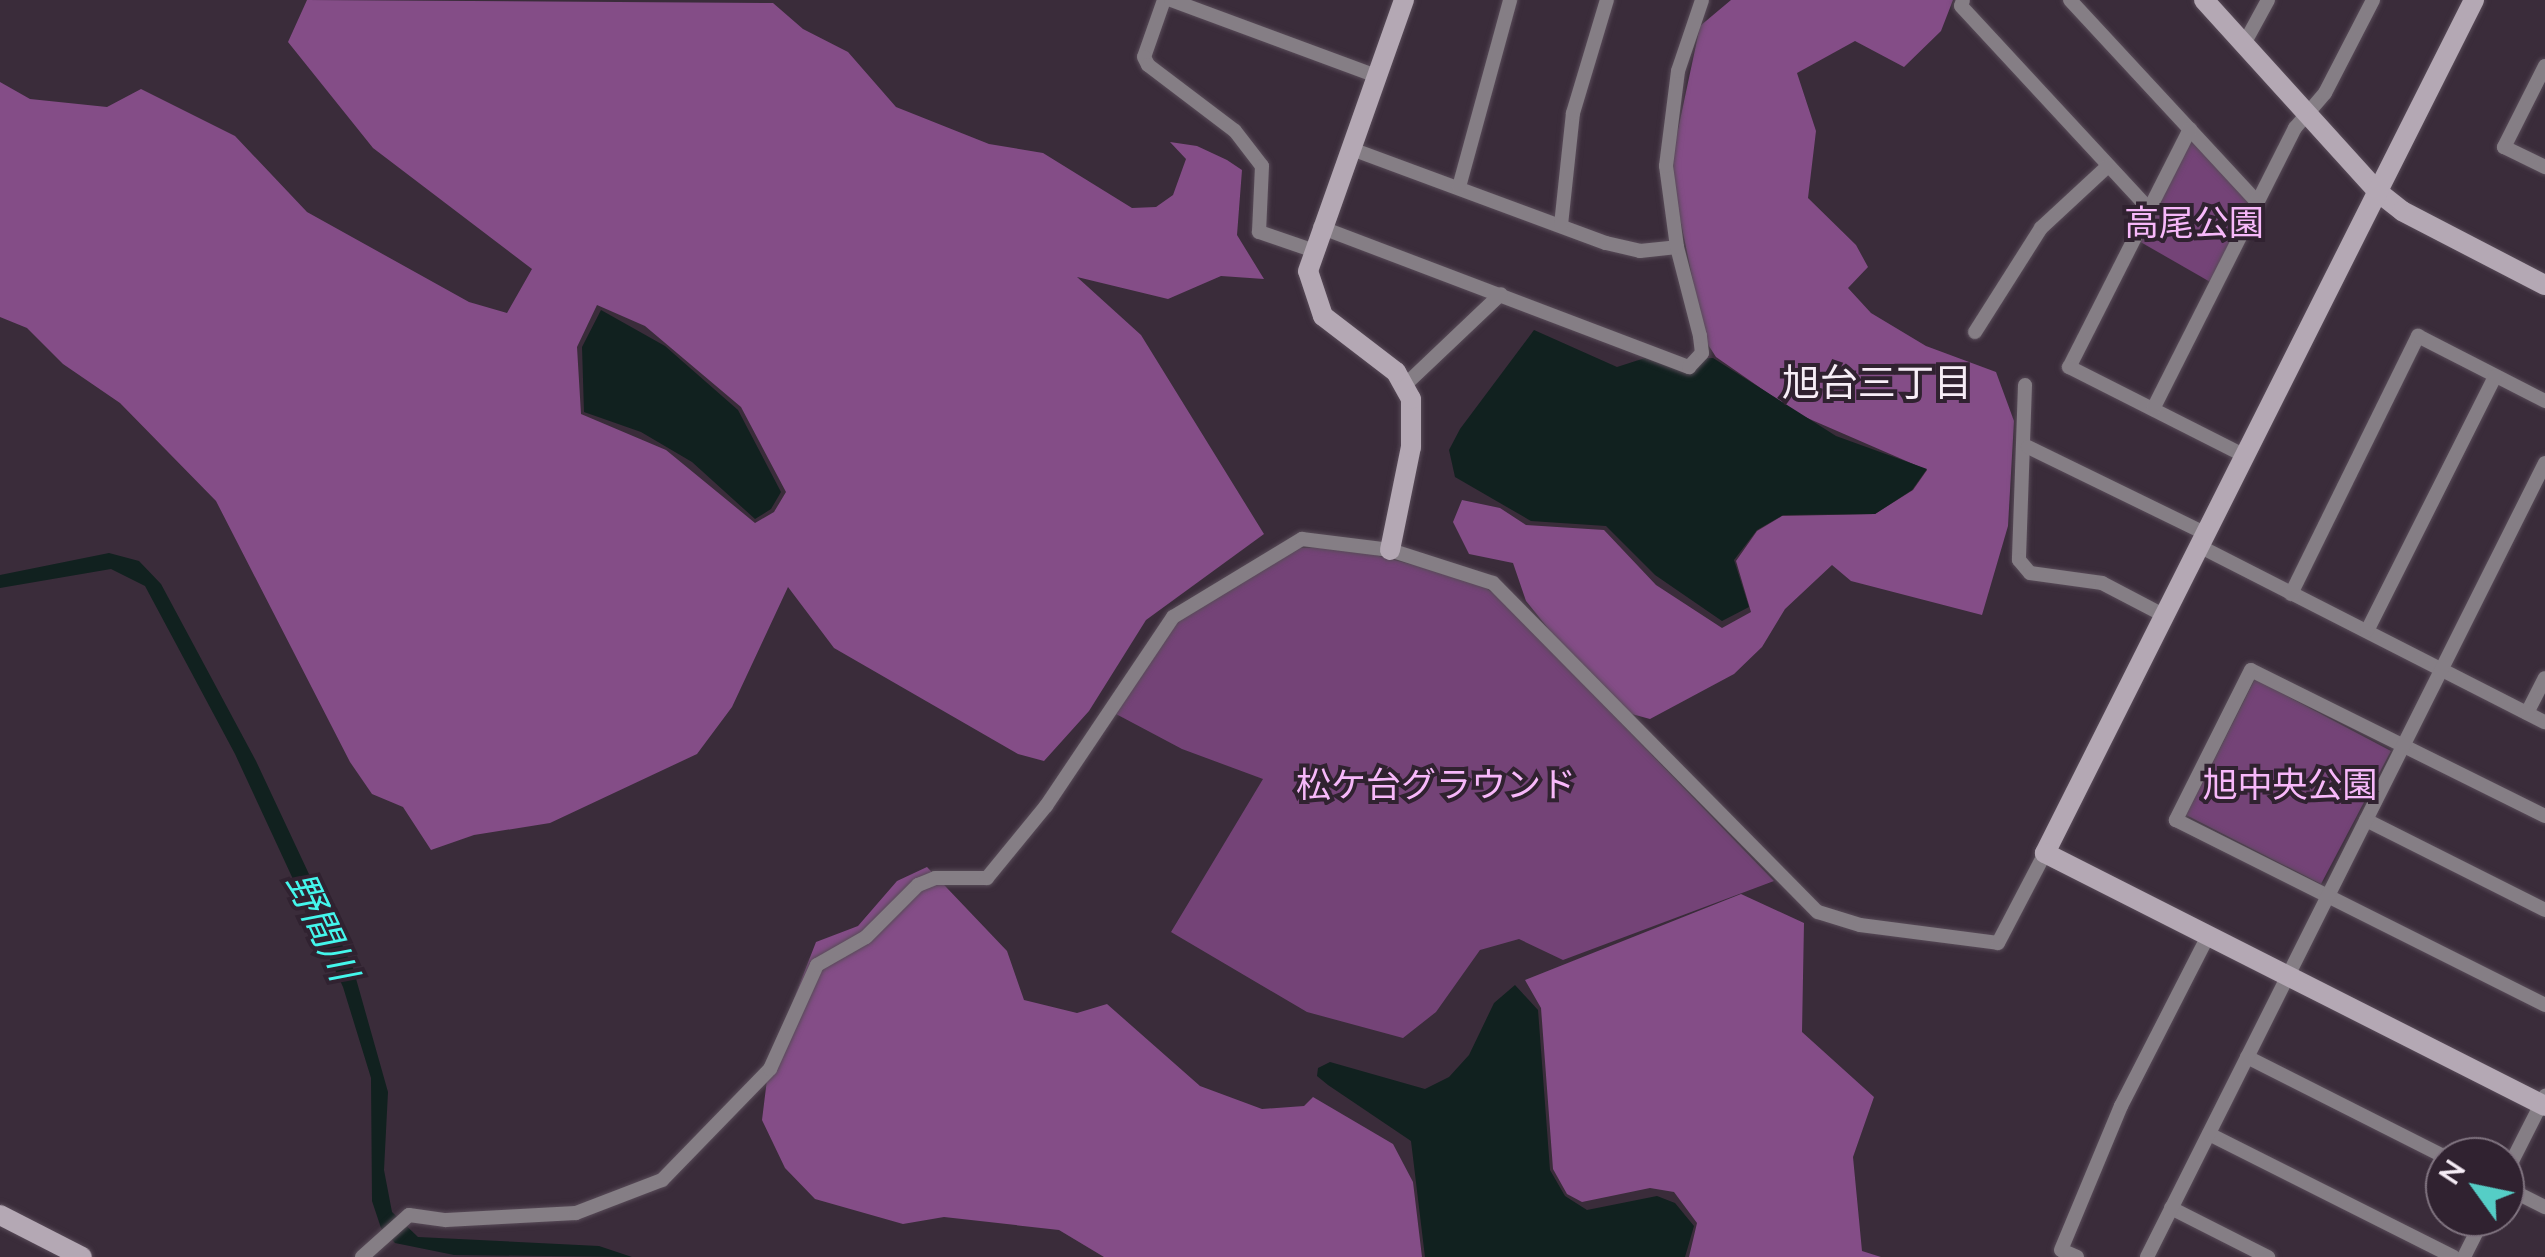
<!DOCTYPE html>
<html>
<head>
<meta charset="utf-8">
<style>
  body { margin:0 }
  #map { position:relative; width:2545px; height:1257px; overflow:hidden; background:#3a2c3a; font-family:Lato,"Noto Sans JP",sans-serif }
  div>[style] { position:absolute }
  .green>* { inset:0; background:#744377 }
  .forest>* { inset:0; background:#844d87 }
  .water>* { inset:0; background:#11211f }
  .roads { filter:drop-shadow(0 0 2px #584b58) drop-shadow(0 0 2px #584b58) }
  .street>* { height:14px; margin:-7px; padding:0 7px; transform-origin:7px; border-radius:7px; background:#857e85 }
  .secondary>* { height:20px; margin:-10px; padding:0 10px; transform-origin:10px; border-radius:10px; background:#b4a8b4 }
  span { translate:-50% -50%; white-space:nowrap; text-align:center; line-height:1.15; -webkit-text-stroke:8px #302230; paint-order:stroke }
  .park-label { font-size:35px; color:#f7b8fa }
  .neighbourhood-label { font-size:38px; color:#f7eef7 }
  .water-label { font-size:38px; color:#44f6ec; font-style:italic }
  .north { position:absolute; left:2425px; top:1137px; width:100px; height:100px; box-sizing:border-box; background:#302230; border:2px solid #807480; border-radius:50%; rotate:303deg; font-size:28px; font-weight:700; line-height:40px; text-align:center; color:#f7eef7 }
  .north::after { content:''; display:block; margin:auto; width:35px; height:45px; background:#55cec6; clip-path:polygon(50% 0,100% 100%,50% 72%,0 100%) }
</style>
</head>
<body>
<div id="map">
  <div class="green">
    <i style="clip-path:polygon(2190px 133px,2252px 202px,2212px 283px,2137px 240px)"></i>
    <i style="clip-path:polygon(1344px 547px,1476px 581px,1500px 598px,1774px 881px,1563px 960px,1519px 939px,1480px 950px,1436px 1012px,1403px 1038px,1307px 1012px,1171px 932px,1263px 779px,1182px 749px,1116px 714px,1165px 635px,1188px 612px,1293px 548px)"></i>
    <i style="clip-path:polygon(2255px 679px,2391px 751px,2321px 884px,2186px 815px)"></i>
  </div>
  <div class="forest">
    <i style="clip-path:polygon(evenodd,307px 0,773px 3px,803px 29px,848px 52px,896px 107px,989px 144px,1043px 153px,1132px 208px,1156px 207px,1173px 195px,1186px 159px,1170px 142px,1197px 146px,1227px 160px,1242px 170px,1237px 235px,1264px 279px,1221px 276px,1168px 299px,1077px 277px,1141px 335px,1264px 534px,1146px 620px,1089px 711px,1044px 761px,1018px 754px,834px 648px,788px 587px,732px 707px,697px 754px,550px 823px,474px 835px,431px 850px,403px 807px,372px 794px,350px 762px,216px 501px,120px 403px,63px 364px,27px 328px,0 317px,0 82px,30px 99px,107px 107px,141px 89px,235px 136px,307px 212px,469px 302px,507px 313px,532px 269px,373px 148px,288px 42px,307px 0,597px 305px,645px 326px,741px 407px,786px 492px,774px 512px,755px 523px,666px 450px,581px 414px,577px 347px,597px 305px)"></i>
    <i style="clip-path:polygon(1731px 0,1953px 0,1941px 31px,1904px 67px,1855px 41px,1797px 73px,1816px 131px,1808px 198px,1856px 245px,1868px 267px,1848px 288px,1871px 313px,1926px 346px,1996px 372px,2014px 421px,2008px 526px,1982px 615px,1851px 581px,1832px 565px,1785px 609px,1762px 647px,1734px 674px,1650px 719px,1628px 713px,1555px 637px,1526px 601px,1513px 563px,1469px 554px,1453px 522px,1462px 500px,1500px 508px,1526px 525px,1604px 530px,1656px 585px,1722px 628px,1751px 612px,1736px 561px,1757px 531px,1782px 516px,1875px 514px,1913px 490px,1927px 470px,1798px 414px,1716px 357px,1705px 340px,1674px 189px,1673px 153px,1700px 26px)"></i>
    <i style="clip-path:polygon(927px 867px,1007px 951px,1024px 1000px,1077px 1013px,1107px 1004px,1200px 1086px,1262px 1109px,1304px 1106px,1313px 1097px,1393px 1144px,1413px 1182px,1422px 1257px,1104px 1257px,1059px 1230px,944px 1217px,903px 1224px,815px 1199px,785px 1168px,762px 1120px,769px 1063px,816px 942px,858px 926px,897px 881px)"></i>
    <i style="clip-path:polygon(1741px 894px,1804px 923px,1802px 1032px,1874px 1097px,1853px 1157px,1862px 1251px,1881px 1257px,1689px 1257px,1697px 1223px,1674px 1192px,1650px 1188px,1582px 1202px,1567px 1194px,1553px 1169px,1541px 1008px,1525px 980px)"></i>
  </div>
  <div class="water">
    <i style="clip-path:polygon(601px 310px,665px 346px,738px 410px,781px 492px,771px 509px,755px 519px,692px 462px,641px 432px,584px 412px,582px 347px)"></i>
    <i style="clip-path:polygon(1534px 330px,1617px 367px,1645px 358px,1713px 358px,1836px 436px,1927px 469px,1912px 490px,1875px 514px,1783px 515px,1757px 530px,1734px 560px,1749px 607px,1722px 621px,1655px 575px,1606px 526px,1531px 521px,1455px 477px,1449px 450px,1460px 429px)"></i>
    <i style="clip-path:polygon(109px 553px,139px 561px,161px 584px,256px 761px,353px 968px,388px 1092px,384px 1170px,392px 1212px,418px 1237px,599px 1246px,632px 1257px,454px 1255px,395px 1243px,381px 1228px,372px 1201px,371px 1078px,343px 987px,235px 754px,145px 586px,111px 569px,0 588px,0 575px)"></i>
    <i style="clip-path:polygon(1515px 985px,1538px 1010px,1550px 1170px,1565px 1196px,1587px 1210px,1657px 1196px,1675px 1203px,1694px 1226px,1685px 1257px,1425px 1257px,1411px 1141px,1328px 1085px,1317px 1076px,1318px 1068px,1330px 1062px,1425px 1089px,1449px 1077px,1469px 1055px,1494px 1003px)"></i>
  </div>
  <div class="roads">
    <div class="street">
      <i style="left:1164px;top:0;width:60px;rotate:109.3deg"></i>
      <i style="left:1144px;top:57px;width:9px;rotate:63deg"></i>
      <i style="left:1148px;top:65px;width:109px;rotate:37.2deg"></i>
      <i style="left:1235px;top:131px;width:44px;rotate:52.4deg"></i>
      <i style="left:1262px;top:166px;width:66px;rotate:92.6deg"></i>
      <i style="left:1259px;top:232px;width:56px;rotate:18.8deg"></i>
      <i style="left:1171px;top:0;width:219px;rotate:20.3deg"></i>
      <i style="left:1963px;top:0;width:6px;rotate:108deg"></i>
      <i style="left:1961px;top:6px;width:278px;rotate:47.2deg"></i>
      <i style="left:2070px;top:0;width:275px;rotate:47.2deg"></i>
      <i style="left:2244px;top:44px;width:50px;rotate:-61.4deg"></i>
      <i style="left:2545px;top:66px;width:91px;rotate:116.8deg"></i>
      <i style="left:2504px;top:147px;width:46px;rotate:26deg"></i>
      <i style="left:2190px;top:129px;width:267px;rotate:116.9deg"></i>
      <i style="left:2069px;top:367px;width:197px;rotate:26.8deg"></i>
      <i style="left:1349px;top:148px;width:274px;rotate:20.3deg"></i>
      <i style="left:1606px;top:243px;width:35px;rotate:13deg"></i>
      <i style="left:1640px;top:251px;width:37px;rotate:-6deg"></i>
      <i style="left:1459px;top:187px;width:194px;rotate:-74.7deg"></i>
      <i style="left:1561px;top:225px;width:113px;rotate:-83.9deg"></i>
      <i style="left:1573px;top:113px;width:118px;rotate:-73.3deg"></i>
      <i style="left:1320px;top:227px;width:395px;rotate:20.8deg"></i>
      <i style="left:1689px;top:367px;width:19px;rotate:-47deg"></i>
      <i style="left:1702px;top:353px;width:17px;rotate:-97deg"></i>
      <i style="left:1700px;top:336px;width:92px;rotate:-104.5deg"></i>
      <i style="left:1677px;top:247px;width:82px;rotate:-97.7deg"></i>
      <i style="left:1666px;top:166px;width:96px;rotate:-82.8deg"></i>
      <i style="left:1678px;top:71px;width:75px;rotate:-71.3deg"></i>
      <i style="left:1975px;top:332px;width:123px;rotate:-57.6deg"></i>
      <i style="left:2041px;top:228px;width:91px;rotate:-42.8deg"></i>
      <i style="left:1405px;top:385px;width:132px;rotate:-43.5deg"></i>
      <i style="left:2025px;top:385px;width:175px;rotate:92deg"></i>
      <i style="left:2019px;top:560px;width:17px;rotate:50deg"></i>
      <i style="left:2030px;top:573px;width:73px;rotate:7.9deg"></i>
      <i style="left:2102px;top:583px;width:71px;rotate:27.6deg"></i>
      <i style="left:2153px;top:409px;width:315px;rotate:-63.2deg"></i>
      <i style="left:2295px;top:128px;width:46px;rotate:-49.4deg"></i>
      <i style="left:2325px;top:93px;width:105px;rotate:-62.7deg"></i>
      <i style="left:2028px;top:447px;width:198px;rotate:26deg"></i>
      <i style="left:2199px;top:546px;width:388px;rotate:27deg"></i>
      <i style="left:2291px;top:594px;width:288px;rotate:-63.8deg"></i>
      <i style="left:2418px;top:336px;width:143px;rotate:27.1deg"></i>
      <i style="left:2367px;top:631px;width:285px;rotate:-63.3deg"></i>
      <i style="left:2527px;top:713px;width:39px;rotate:-63deg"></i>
      <i style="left:2545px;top:816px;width:328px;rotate:-153.6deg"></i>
      <i style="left:2251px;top:670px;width:168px;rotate:116.6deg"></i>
      <i style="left:2176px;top:820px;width:413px;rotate:26.6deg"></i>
      <i style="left:2366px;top:820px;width:200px;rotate:26.7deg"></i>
      <i style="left:2247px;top:1057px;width:222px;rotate:26.8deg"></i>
      <i style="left:2209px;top:1134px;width:274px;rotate:26.7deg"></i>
      <i style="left:2505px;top:1175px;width:89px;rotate:-63.1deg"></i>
      <i style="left:2505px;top:1187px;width:45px;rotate:26.6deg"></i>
      <i style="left:2171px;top:1208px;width:109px;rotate:26.8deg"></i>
      <i style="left:362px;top:1257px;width:63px;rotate:-41.8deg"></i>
      <i style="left:409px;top:1215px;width:37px;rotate:8deg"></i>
      <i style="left:446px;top:1220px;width:130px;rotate:-3.1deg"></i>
      <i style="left:576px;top:1213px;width:92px;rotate:-21deg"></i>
      <i style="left:662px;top:1180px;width:155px;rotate:-45.8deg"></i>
      <i style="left:770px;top:1069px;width:114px;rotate:-65.7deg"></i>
      <i style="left:817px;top:965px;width:56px;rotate:-29.7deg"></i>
      <i style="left:866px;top:937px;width:74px;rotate:-45deg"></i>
      <i style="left:918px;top:885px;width:18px;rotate:-22deg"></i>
      <i style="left:935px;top:878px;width:52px"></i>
      <i style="left:987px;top:878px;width:93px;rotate:-50.7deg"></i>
      <i style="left:1046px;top:806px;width:228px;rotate:-56.1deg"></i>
      <i style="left:1173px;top:617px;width:151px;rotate:-31.2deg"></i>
      <i style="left:1302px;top:539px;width:89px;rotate:7.1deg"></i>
      <i style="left:1390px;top:550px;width:108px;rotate:17.8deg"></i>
      <i style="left:1493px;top:583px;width:462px;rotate:45.4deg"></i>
      <i style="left:1818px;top:912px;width:44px;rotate:17.2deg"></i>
      <i style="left:1860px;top:925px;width:139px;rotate:7.4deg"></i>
      <i style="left:1998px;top:943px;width:102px;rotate:-62.4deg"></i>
      <i style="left:2077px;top:1257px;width:17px;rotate:-156deg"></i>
      <i style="left:2061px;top:1250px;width:156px;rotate:-67.4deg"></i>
      <i style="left:2121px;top:1106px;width:191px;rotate:-62.9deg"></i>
      <i style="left:2147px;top:1257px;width:888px;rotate:-63.38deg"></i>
      <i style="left:2464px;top:1257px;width:45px;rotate:-63.4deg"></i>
    </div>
    <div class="secondary">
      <i style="left:2204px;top:0;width:259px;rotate:47.8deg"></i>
      <i style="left:2378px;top:192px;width:31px;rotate:38deg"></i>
      <i style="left:2402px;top:211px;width:161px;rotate:27.4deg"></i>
      <i style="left:2474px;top:0;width:955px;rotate:116.7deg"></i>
      <i style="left:2045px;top:853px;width:560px;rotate:26.84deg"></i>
      <i style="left:1390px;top:550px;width:105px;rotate:-78.5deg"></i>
      <i style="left:1411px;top:447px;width:48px;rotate:-90deg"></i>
      <i style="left:1411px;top:399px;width:31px;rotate:-119deg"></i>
      <i style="left:1396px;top:372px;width:92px;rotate:-142.5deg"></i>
      <i style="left:1323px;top:316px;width:47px;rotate:-108.4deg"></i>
      <i style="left:1308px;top:271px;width:288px;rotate:-70.5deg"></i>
      <i style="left:0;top:1215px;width:92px;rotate:27.1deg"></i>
    </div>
  </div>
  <div class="park-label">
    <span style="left:2194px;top:221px">高尾公園</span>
    <span style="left:1436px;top:783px">松ケ台グラウンド</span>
    <span style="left:2290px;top:783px">旭中央公園</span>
  </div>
  <div class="neighbourhood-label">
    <span style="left:1877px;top:382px">旭台三丁目</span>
  </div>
  <div class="water-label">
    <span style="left:323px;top:926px;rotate:65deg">野間川</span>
  </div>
  <div class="north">N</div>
</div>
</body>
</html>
